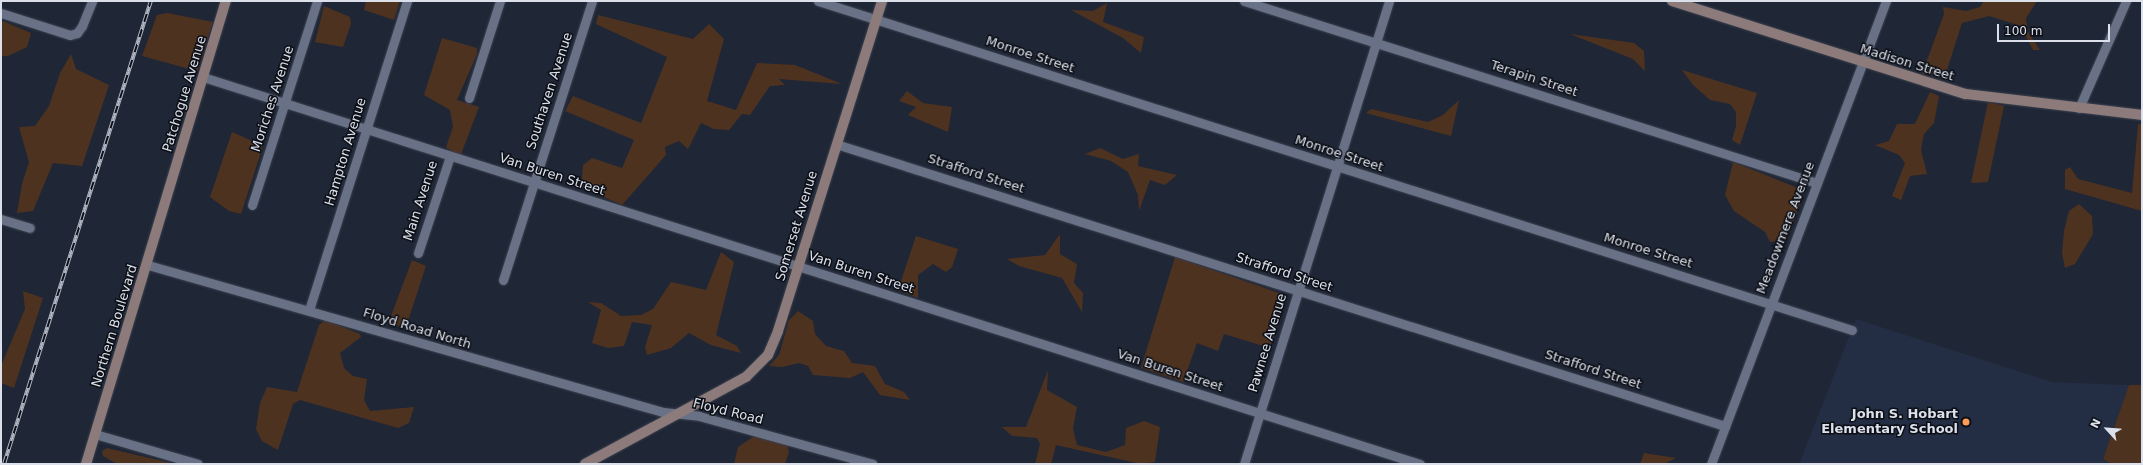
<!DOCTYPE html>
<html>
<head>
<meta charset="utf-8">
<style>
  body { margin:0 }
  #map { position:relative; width:2143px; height:465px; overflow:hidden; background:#1f2636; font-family:"DejaVu Sans",sans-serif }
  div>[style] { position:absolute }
  .built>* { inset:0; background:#232d43 }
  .green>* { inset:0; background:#4e3220 }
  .roads { filter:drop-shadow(0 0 1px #3b414e) drop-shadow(0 0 1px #3b414e) }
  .street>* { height:9px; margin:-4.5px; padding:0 4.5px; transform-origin:4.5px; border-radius:4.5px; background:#687185 }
  .secondary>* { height:10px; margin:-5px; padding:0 5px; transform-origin:5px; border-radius:5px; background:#8c7b7a }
  .rail>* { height:4px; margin-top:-2px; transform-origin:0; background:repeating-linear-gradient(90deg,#0c0f16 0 8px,#b2b8c4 0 16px); box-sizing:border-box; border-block:1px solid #b2b8c4 }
  .dots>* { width:11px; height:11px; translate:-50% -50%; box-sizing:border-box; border:2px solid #0c0f16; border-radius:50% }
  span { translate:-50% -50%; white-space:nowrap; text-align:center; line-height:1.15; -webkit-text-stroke:3px #0c0f16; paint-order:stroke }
  .street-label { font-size:13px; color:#dbe0eb }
  .poi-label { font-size:13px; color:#dbe0eb; font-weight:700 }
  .right { translate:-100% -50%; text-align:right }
  .frame { position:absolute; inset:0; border:2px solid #dbe0eb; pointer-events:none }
  .north { position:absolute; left:2087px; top:409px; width:40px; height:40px; -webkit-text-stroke:3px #0c0f16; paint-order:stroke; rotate:296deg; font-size:11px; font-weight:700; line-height:16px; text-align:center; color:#dbe0eb }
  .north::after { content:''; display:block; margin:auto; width:14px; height:18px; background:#dbe0eb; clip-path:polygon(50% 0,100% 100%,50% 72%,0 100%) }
  .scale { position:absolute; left:1997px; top:24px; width:113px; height:18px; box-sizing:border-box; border:2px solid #dbe0eb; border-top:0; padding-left:5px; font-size:12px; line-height:14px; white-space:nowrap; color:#dbe0eb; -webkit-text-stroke:3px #0c0f16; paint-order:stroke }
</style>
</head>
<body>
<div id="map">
  <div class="built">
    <i style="clip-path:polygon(1856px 319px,2052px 382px,2129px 385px,2103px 459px,2112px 464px,1799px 464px)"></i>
  </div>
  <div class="green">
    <i style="clip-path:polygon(366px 1px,400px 1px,394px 20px,364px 10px)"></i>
    <i style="clip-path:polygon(1984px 1px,2037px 1px,2026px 18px,2028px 32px,2040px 50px,2033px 50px,2021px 26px,1989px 16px,1962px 23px,1945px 76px,1922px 74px,1944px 14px,1943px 7px,1966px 11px,1980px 7px)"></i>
    <i style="clip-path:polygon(1107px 3px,1103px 22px,1144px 37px,1141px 53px,1123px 38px,1071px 10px,1093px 11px)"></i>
    <i style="clip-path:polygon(324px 6px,350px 17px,351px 24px,343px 47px,315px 42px)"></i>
    <i style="clip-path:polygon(167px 13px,213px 22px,197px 71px,142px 56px,157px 15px)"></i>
    <i style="clip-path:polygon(598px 15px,693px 39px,709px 24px,724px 39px,707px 101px,736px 110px,757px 63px,795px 65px,842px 84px,779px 79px,785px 85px,770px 86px,750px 115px,742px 114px,729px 130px,714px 129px,701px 123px,688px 149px,679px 141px,665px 147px,666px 155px,622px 205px,581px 187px,583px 165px,592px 158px,622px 168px,634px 140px,565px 111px,573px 96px,641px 123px,667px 57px,596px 24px)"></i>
    <i style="clip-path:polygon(3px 21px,31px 33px,27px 47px,8px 56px,1px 56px,1px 23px)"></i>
    <i style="clip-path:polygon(1570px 34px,1634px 43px,1644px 51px,1645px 71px,1633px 59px)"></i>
    <i style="clip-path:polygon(442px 38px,477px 48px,477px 54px,457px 100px,479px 107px,460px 157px,446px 147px,453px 127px,450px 110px,424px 95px)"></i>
    <i style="clip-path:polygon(71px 54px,76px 69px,109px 85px,82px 166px,53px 163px,33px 211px,17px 213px,22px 184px,29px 162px,19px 127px,35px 126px,49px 106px,60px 73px)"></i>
    <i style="clip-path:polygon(1682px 70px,1757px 93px,1740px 145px,1732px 140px,1736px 126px,1736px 112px,1730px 104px,1710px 100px,1693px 85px)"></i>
    <i style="clip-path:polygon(907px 91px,923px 103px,952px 107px,948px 132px,908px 115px,916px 107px,899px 101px)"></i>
    <i style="clip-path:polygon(1930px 92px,1939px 96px,1934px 123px,1924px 134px,1921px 150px,1927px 174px,1910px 176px,1901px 200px,1892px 196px,1905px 163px,1899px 155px,1875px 145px,1889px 141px,1897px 124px,1915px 124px)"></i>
    <i style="clip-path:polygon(1459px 100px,1451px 136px,1366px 113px,1371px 109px,1428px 122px,1443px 115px)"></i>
    <i style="clip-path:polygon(1988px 102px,2004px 106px,1988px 182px,1971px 183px)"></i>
    <i style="clip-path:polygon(2138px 124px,2142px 124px,2142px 211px,2065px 189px,2065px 170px,2070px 167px,2078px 179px,2132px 193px)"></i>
    <i style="clip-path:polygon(232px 132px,263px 146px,241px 214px,229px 211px,210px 197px)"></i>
    <i style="clip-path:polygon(1100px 148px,1123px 159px,1139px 154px,1138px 166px,1177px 175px,1165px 185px,1150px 180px,1139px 211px,1138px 195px,1128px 172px,1111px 161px,1085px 154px)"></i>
    <i style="clip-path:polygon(1733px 162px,1798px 188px,1802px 195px,1799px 207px,1786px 240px,1770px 242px,1765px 232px,1734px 211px,1725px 195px)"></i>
    <i style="clip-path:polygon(2079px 204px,2092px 216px,2093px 234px,2075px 264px,2065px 268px,2062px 253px,2064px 231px,2069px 211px)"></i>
    <i style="clip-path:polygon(1060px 234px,1060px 254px,1077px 264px,1074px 283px,1083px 293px,1082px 312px,1062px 278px,1019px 266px,1007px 259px,1045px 255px)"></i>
    <i style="clip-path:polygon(916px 236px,958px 249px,952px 267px,946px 272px,933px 264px,918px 275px,918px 298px,898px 290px)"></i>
    <i style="clip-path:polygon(721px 252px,734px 262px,716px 335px,737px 346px,741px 353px,711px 345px,689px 333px,671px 348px,647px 355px,645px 347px,652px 325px,632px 322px,624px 346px,608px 348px,592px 343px,601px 310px,588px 302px,601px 303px,621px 316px,641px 315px,653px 309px,671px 282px,706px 290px)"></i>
    <i style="clip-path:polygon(1175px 257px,1279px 293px,1284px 300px,1270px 348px,1224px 334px,1218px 351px,1197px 343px,1183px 382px,1141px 368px)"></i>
    <i style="clip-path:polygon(412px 260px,426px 266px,406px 327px,388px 324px)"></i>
    <i style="clip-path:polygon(23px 291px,43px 298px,14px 388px,1px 383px,1px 366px,25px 309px)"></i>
    <i style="clip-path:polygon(798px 311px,813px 321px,815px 334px,826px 346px,844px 351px,852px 363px,875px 366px,885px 384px,904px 392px,910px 400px,880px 395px,863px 372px,850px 378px,813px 375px,808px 366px,799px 363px,782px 367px,769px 366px,779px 355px,789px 320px)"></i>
    <i style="clip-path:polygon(325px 320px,360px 334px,361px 337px,340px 353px,344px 368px,353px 376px,367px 379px,364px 400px,370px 411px,414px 407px,409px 423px,398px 428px,300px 400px,293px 404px,278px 450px,262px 441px,256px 429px,260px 403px,267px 387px,297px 392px,319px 325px)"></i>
    <i style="clip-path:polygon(1048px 370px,1047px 390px,1077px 407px,1073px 428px,1077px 445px,1106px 452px,1125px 445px,1126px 428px,1144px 421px,1160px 427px,1155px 462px,1141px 464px,1056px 445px,1051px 464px,1035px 464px,1040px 444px,1037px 438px,1012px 436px,1002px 427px,1026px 427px)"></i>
    <i style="clip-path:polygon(2129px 385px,2142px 385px,2142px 464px,2112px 464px,2103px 459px)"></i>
    <i style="clip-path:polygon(756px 435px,787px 444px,789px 452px,785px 464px,734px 464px,738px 447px)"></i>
    <i style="clip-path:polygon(107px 448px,175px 464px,117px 464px,103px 456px,102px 451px)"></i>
    <i style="clip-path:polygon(1644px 453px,1676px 458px,1664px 464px,1640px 464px)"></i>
  </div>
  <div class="roads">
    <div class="street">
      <i style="left:818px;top:1px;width:1085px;rotate:17.65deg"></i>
      <i style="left:1244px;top:1px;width:601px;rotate:17.62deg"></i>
      <i style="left:1px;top:13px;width:72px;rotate:17.7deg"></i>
      <i style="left:70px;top:35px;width:7px;rotate:-16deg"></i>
      <i style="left:77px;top:33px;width:9px;rotate:-54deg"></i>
      <i style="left:82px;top:26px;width:27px;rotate:-68deg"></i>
      <i style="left:203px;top:77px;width:1277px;rotate:17.64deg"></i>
      <i style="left:469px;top:98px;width:102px;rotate:-72.3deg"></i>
      <i style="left:2079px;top:108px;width:117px;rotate:-66.3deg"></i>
      <i style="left:836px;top:144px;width:933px;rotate:17.6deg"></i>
      <i style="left:252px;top:205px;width:214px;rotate:-72.3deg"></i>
      <i style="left:1px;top:219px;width:30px;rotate:17deg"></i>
      <i style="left:418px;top:253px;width:102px;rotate:-71.7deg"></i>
      <i style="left:148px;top:265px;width:536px;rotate:15.93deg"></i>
      <i style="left:663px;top:412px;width:36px;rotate:6deg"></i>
      <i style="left:699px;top:416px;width:180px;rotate:15.4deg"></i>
      <i style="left:503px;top:280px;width:293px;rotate:-72.3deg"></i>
      <i style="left:309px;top:310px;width:324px;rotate:-72.4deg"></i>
      <i style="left:95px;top:434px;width:107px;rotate:16.2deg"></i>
      <i style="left:1244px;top:464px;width:485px;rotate:-72.6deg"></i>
      <i style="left:1711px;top:464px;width:495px;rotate:-69.3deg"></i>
    </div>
    <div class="secondary">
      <i style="left:1672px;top:1px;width:308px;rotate:17.6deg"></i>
      <i style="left:1966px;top:94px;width:177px;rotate:6.8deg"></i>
      <i style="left:86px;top:464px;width:484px;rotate:-73.2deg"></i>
      <i style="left:585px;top:464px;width:183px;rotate:-28.4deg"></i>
      <i style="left:746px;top:377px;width:31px;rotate:-45deg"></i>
      <i style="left:768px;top:355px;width:26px;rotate:-67deg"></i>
      <i style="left:778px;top:331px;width:346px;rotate:-72.5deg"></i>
    </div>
  </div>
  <div class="rail">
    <i style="left:4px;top:464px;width:486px;rotate:-72.4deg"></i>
  </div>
  <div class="dots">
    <i style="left:1966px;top:422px;background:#fe9b59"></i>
  </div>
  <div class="street-label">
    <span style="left:1030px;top:55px;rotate:18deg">Monroe Street</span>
    <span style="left:1907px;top:63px;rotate:17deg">Madison Street</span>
    <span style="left:1534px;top:79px;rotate:18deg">Terapin Street</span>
    <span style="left:550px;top:91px;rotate:-72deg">Southaven Avenue</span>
    <span style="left:185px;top:94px;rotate:-73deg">Patchogue Avenue</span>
    <span style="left:273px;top:99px;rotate:-72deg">Moriches Avenue</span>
    <span style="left:346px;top:152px;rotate:-73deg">Hampton Avenue</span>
    <span style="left:1339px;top:154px;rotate:18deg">Monroe Street</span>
    <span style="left:976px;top:174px;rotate:18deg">Strafford Street</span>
    <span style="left:552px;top:175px;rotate:18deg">Van Buren Street</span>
    <span style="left:421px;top:201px;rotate:-72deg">Main Avenue</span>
    <span style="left:797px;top:226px;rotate:-73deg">Somerset Avenue</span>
    <span style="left:1786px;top:228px;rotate:-69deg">Meadowmere Avenue</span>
    <span style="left:1648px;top:251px;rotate:17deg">Monroe Street</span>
    <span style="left:861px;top:273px;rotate:18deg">Van Buren Street</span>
    <span style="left:1284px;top:273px;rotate:18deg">Strafford Street</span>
    <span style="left:115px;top:326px;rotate:-73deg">Northern Boulevard</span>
    <span style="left:417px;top:329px;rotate:17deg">Floyd Road North</span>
    <span style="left:1268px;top:343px;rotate:-73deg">Pawnee Avenue</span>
    <span style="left:1593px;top:370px;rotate:18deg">Strafford Street</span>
    <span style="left:1170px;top:371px;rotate:18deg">Van Buren Street</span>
    <span style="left:728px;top:412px;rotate:14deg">Floyd Road</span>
  </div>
  <div class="poi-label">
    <span class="right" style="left:1958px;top:422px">John S. Hobart<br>Elementary School</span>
  </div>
  <div class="frame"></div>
  <div class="north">N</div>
  <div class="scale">100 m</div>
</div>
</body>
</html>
